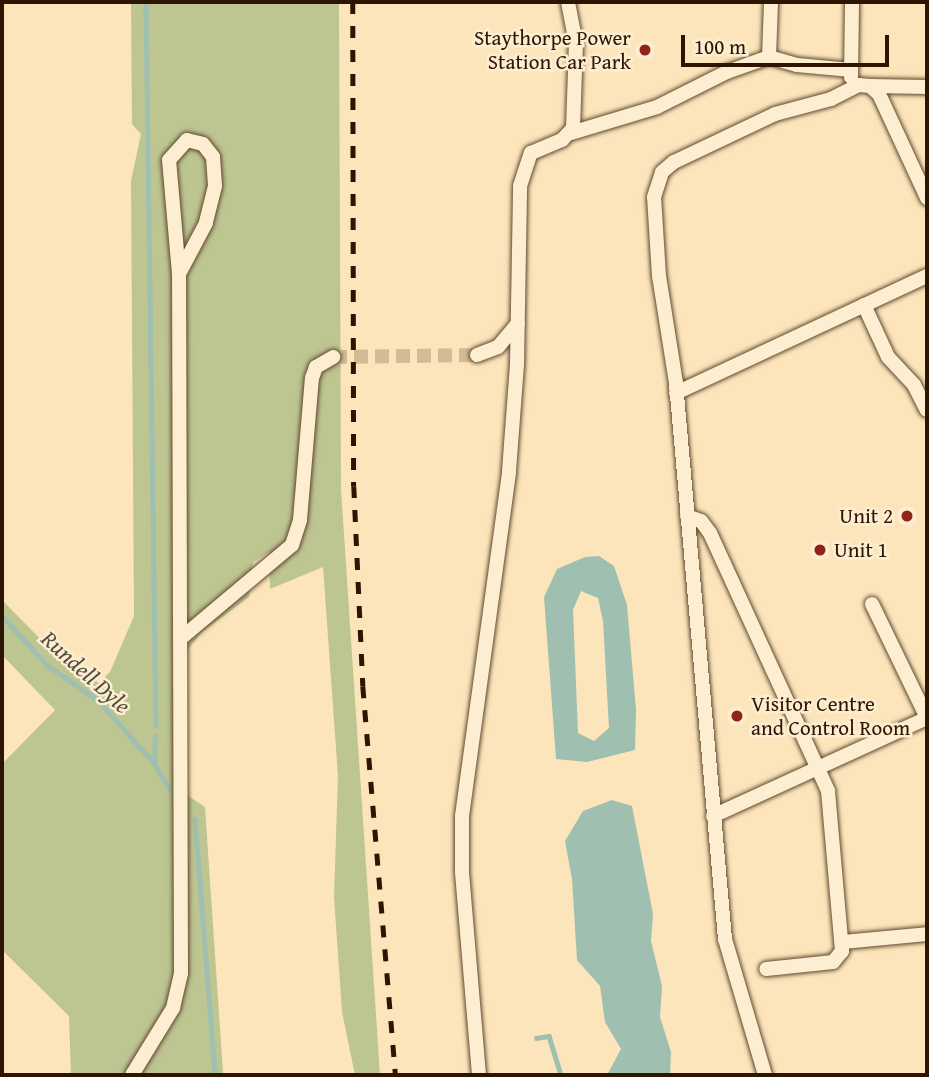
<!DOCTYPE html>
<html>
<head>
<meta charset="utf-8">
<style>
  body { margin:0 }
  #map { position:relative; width:929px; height:1077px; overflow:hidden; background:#fce5ba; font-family:"Gentium Book Plus",serif }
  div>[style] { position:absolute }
  .green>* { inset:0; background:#bdc591 }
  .water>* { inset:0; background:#9fbfb0 }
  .stream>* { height:4.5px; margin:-2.25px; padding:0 2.25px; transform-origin:2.25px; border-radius:2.25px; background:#9fbfb0 }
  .minor-tunnel>* { height:14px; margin-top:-7px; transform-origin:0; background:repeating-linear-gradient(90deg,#d3bb95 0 14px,transparent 0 21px) }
  .roads { filter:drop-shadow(0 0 2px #614930) drop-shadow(0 0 2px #614930) }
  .minor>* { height:14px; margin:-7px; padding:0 7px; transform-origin:7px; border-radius:7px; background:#fdeed2 }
  .rail>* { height:4.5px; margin-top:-2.25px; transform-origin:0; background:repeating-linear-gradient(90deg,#2d1502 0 12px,transparent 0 24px) }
  .dots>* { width:19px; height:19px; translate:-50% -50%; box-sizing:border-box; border:4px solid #fdeed2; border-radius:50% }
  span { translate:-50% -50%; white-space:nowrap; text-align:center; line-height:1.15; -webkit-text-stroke:5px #fdeed2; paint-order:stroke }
  .poi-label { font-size:21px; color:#2d1502 }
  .right { translate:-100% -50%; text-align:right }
  .left { translate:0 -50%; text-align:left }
  .water-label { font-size:23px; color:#55503f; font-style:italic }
  .frame { position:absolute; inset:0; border:4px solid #2d1502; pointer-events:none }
  .scale { position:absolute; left:681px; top:35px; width:208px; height:32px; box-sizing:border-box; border:4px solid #2d1502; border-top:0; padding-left:9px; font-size:21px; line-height:24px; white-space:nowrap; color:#2d1502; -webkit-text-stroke:5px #fdeed2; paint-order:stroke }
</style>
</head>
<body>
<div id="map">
  <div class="green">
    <i style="clip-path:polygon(131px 2px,339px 2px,341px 489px,380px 1075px,355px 1075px,342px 1012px,334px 897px,338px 776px,323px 567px,270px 589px,269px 552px,253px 562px,249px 597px,202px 632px,186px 652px,187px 795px,205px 807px,223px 1073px,231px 1075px,71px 1075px,69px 1016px,2px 950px,2px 764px,55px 710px,2px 655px,2px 600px,63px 662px,99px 683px,110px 672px,134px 616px,131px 181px,141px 134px,132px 124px)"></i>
  </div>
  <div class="water">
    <i style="clip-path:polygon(evenodd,599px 556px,614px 566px,627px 605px,636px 710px,635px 750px,587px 762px,556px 759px,544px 597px,557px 569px,585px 557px,599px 556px,581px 591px,598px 598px,603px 621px,609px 728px,594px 741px,578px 733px,573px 610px,581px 591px)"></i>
    <i style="clip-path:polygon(612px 800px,632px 806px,653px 914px,651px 941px,662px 986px,660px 1017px,671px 1052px,670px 1075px,607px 1075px,621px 1049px,605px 1022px,600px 986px,577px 960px,572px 879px,565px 841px,583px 811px)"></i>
  </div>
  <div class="stream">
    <i style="left:146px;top:2px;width:723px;rotate:89.21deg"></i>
    <i style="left:2px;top:616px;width:67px;rotate:47.4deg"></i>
    <i style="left:47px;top:665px;width:62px;rotate:34.5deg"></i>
    <i style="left:98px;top:700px;width:84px;rotate:48.4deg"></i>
    <i style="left:154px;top:763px;width:31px;rotate:59deg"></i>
    <i style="left:154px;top:763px;width:27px;rotate:-88deg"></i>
    <i style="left:195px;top:819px;width:257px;rotate:85.5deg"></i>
    <i style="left:536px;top:1038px;width:13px;rotate:-9deg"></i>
    <i style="left:549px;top:1036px;width:41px;rotate:72.9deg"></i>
  </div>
  <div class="minor-tunnel">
    <i style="left:333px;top:357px;width:144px;rotate:-0.8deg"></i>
  </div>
  <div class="roads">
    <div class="minor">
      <i style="left:769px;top:57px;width:55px;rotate:-87.9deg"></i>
      <i style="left:851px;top:77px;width:75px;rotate:-89.2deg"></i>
      <i style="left:870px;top:86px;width:57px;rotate:1deg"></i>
      <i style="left:571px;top:133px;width:90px;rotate:-16.8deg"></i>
      <i style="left:657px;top:107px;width:78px;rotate:-26.6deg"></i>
      <i style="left:727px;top:72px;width:45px;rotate:-19.7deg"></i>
      <i style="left:769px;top:57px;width:29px;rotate:16deg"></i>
      <i style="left:797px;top:65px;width:54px;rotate:5.3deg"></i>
      <i style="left:864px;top:305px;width:57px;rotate:65.2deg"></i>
      <i style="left:888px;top:357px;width:38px;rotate:47deg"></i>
      <i style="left:914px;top:385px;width:28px;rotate:63deg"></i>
      <i style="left:477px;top:355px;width:22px;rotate:-21deg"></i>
      <i style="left:498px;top:347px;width:31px;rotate:-50deg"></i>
      <i style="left:676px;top:393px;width:277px;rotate:-25deg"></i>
      <i style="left:687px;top:516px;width:15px;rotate:20deg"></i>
      <i style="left:701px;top:521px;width:15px;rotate:53deg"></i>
      <i style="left:710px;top:533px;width:284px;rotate:65.4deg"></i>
      <i style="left:828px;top:791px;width:161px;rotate:85deg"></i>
      <i style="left:842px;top:951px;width:14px;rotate:129deg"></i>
      <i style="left:833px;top:962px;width:67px;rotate:174deg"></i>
      <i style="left:872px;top:604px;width:127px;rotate:64.2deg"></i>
      <i style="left:180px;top:639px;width:146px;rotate:-40deg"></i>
      <i style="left:292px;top:545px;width:26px;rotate:-72deg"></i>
      <i style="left:300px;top:520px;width:143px;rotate:-85.2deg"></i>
      <i style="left:312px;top:378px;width:12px;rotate:-70deg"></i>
      <i style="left:316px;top:367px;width:20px;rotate:-30deg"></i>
      <i style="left:713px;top:816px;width:235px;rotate:-24.6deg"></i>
      <i style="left:843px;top:942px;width:84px;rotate:-5.4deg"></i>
      <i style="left:132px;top:1075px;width:79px;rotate:-58.5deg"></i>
      <i style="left:173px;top:1008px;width:36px;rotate:-77deg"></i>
      <i style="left:181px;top:973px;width:699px;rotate:-90.16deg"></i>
      <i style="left:179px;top:274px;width:114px;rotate:-95deg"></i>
      <i style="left:169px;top:160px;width:27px;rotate:-48deg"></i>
      <i style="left:187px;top:140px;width:16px;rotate:14deg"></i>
      <i style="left:203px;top:144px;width:16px;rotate:52deg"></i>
      <i style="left:213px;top:157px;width:29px;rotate:86deg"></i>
      <i style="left:215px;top:186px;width:38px;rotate:104deg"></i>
      <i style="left:206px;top:223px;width:58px;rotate:117.9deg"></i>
      <i style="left:479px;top:1075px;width:205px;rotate:-94.8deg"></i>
      <i style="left:462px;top:871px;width:55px;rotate:-90deg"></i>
      <i style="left:462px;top:816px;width:348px;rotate:-82.2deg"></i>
      <i style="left:509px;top:471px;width:107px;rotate:-85.7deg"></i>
      <i style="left:517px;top:364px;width:178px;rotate:-89deg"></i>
      <i style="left:520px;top:186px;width:35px;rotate:-72deg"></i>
      <i style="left:531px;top:153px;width:34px;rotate:-23deg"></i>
      <i style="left:562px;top:140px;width:16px;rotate:-47deg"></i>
      <i style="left:573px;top:128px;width:84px;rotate:-88deg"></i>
      <i style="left:576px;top:44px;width:43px;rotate:-100.8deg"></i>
      <i style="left:765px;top:1075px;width:142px;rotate:-106.4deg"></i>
      <i style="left:725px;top:939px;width:558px;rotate:-95.04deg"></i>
      <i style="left:676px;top:383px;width:108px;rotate:-99deg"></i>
      <i style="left:659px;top:276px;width:79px;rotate:-93.6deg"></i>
      <i style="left:654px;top:197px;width:26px;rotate:-72deg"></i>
      <i style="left:662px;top:172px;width:16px;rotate:-40deg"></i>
      <i style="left:674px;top:162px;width:112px;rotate:-25.4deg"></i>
      <i style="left:775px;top:114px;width:58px;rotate:-15deg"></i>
      <i style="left:831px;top:99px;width:31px;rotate:-27deg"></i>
      <i style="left:859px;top:85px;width:11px;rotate:5deg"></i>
      <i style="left:870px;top:86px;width:12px;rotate:42deg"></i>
      <i style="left:879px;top:94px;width:115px;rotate:65.2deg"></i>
    </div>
  </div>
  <div class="rail">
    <i style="left:353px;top:2px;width:484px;rotate:89.9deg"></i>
    <i style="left:354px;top:486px;width:200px;rotate:87.4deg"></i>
    <i style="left:363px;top:686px;width:390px;rotate:85.2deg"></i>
  </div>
  <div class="dots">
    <i style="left:645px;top:50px;background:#8f2418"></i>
    <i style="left:907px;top:516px;background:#8f2418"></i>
    <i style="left:820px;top:550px;background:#8f2418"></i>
    <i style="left:737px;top:716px;background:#8f2418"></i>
  </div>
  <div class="poi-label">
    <span class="right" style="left:631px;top:50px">Staythorpe Power<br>Station Car Park</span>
    <span class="right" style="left:893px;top:516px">Unit 2</span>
    <span class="left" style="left:834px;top:550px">Unit 1</span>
    <span class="left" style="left:751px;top:716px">Visitor Centre<br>and Control Room</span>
  </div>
  <div class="water-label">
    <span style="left:86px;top:672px;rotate:42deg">Rundell Dyle</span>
  </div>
  <div class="frame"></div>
  <div class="scale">100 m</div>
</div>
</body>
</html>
